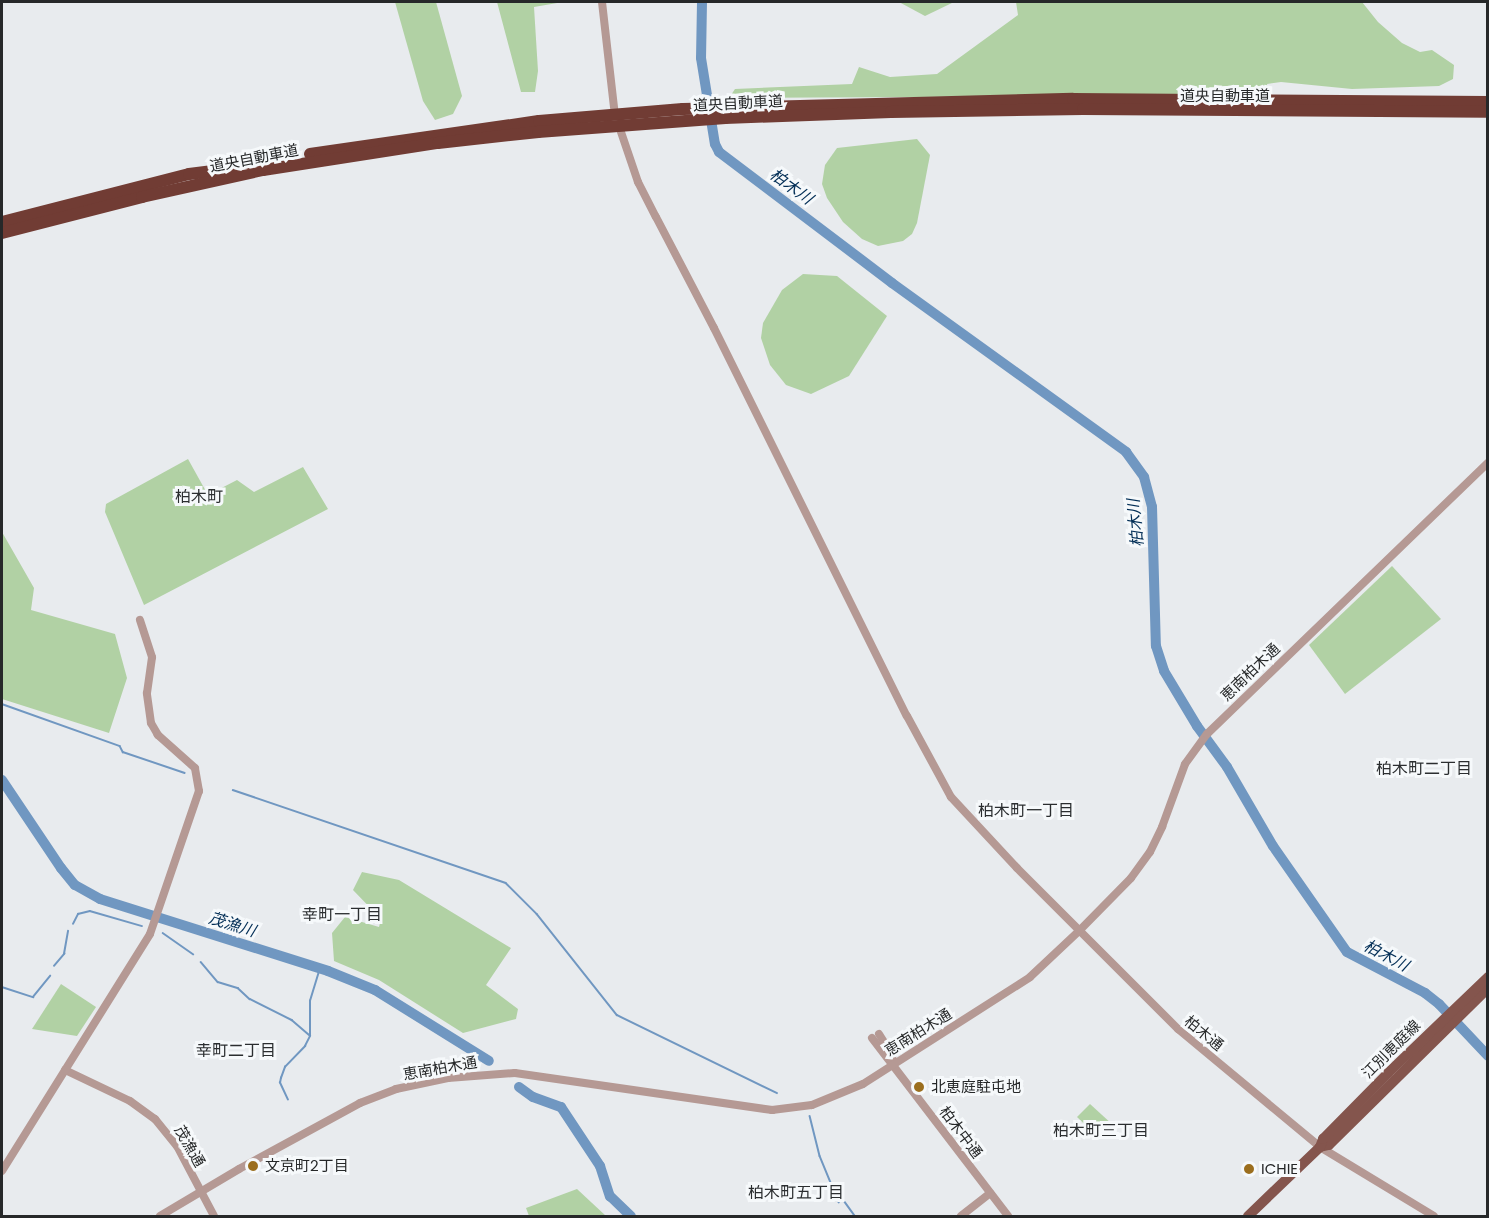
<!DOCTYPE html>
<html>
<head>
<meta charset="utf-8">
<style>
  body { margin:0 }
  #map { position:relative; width:1489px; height:1218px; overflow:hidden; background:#e8ebee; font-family:Poppins,"Noto Sans JP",sans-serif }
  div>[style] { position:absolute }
  .green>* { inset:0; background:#b1d1a4 }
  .stream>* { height:1.5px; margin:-0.75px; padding:0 0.75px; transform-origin:0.75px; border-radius:0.75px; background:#7097c1 }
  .river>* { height:10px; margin:-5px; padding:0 5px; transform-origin:5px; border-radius:5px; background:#7097c1 }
  .minor>* { height:8px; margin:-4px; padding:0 4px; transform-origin:4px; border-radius:4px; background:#b59994 }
  .major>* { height:10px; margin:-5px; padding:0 5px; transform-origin:5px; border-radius:5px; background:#84554d }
  .highway>* { height:12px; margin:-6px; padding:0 6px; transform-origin:6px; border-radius:6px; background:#713c34 }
  .dots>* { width:16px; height:16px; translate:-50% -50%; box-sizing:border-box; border:3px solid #f6f9fb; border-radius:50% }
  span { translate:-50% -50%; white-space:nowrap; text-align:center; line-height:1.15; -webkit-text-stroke:6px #f6f9fb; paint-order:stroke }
  .street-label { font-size:15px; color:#262829 }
  .poi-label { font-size:15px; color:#262829 }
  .left { translate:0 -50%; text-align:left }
  .water-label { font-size:16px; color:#022e56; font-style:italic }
  .neighbourhood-label { font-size:16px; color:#2b2e30 }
  .frame { position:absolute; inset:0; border:3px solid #262829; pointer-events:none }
</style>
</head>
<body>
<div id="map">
  <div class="green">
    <i style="clip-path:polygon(395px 2px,436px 2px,462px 96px,453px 114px,435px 120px,423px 101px)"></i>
    <i style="clip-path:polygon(497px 2px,563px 2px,534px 7px,538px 71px,535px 92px,521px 92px)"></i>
    <i style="clip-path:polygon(899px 2px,954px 2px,925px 16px)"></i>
    <i style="clip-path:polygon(1016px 2px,1362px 2px,1378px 22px,1402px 43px,1420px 52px,1432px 50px,1454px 65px,1453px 79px,1439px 86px,1352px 89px,1281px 82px,1267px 84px,1269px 95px,729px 98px,735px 89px,852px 84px,859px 67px,890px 77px,937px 74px,1018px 15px)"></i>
    <i style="clip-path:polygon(917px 139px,930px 155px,917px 223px,912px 234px,903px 241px,878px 246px,862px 239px,843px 222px,827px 198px,822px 184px,825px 165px,837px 148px)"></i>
    <i style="clip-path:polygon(803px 274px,837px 276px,887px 316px,849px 376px,811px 394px,786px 385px,770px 365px,761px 338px,763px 323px,782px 290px)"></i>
    <i style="clip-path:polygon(188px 459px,208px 495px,237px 480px,254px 492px,303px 467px,328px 509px,144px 605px,105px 512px,106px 504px)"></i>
    <i style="clip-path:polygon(2px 532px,34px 588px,31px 610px,115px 634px,127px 678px,109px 733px,2px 699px)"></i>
    <i style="clip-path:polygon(1392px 566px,1441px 619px,1345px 694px,1309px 645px)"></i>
    <i style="clip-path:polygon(362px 872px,399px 880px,511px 948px,486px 985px,518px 1009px,516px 1019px,463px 1033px,379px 980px,334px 961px,332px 933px,345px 917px,379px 927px,381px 919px,353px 890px)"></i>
    <i style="clip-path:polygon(61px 984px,96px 1007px,77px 1036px,32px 1029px)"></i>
    <i style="clip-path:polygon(1090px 1104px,1113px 1125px,1100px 1139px,1077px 1117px)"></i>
    <i style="clip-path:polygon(577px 1189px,606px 1216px,529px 1216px,526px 1208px)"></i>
  </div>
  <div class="stream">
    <i style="left:2px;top:395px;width:19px;rotate:90deg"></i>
    <i style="left:2px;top:704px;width:125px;rotate:19.6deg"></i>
    <i style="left:120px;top:746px;width:7px;rotate:63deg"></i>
    <i style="left:123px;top:752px;width:65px;rotate:18.7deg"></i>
    <i style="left:233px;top:790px;width:288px;rotate:18.8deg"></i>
    <i style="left:506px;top:883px;width:44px;rotate:45deg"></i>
    <i style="left:537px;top:914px;width:129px;rotate:51.6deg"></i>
    <i style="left:617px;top:1015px;width:178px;rotate:26deg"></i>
    <i style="left:73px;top:924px;width:11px;rotate:-63deg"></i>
    <i style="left:78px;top:914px;width:12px;rotate:-14deg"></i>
    <i style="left:90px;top:911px;width:54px;rotate:16.1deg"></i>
    <i style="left:163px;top:933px;width:37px;rotate:35deg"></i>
    <i style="left:201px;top:962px;width:26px;rotate:50deg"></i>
    <i style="left:218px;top:982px;width:21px;rotate:17deg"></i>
    <i style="left:238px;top:988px;width:16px;rotate:43deg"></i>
    <i style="left:250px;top:999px;width:47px;rotate:26.6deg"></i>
    <i style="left:292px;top:1020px;width:23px;rotate:41deg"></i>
    <i style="left:54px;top:966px;width:16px;rotate:-50deg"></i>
    <i style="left:64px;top:954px;width:23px;rotate:-80deg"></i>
    <i style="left:2px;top:987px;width:33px;rotate:18deg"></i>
    <i style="left:33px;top:997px;width:27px;rotate:-51deg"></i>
    <i style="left:288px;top:1100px;width:19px;rotate:-115deg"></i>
    <i style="left:280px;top:1083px;width:5px;rotate:-79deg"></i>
    <i style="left:281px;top:1078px;width:12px;rotate:-70deg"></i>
    <i style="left:285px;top:1067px;width:29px;rotate:-46deg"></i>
    <i style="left:305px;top:1046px;width:11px;rotate:-63deg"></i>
    <i style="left:310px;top:1036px;width:35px;rotate:-90deg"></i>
    <i style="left:310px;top:1001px;width:34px;rotate:-73deg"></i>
    <i style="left:810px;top:1116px;width:41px;rotate:76deg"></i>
    <i style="left:820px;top:1156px;width:50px;rotate:67.6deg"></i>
    <i style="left:845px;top:1202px;width:17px;rotate:54deg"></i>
  </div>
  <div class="river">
    <i style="left:702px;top:2px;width:56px;rotate:91deg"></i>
    <i style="left:701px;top:58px;width:87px;rotate:80.8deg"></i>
    <i style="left:715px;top:144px;width:9px;rotate:63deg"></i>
    <i style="left:719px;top:152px;width:217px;rotate:37.1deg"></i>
    <i style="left:892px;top:283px;width:289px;rotate:35.8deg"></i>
    <i style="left:1126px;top:452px;width:31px;rotate:54deg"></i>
    <i style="left:1144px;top:477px;width:31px;rotate:75deg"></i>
    <i style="left:1152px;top:507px;width:139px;rotate:88.4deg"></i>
    <i style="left:1156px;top:646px;width:26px;rotate:72deg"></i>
    <i style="left:1164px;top:671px;width:64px;rotate:59deg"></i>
    <i style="left:1197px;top:726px;width:51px;rotate:53.8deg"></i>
    <i style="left:1227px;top:767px;width:91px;rotate:59.8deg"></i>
    <i style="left:1273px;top:846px;width:129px;rotate:55.1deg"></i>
    <i style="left:1347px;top:952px;width:88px;rotate:27.7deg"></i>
    <i style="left:1425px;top:993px;width:18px;rotate:38deg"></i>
    <i style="left:1439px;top:1004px;width:71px;rotate:46.7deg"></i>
    <i style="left:2px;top:780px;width:106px;rotate:56.2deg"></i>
    <i style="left:61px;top:868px;width:22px;rotate:51deg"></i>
    <i style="left:75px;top:885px;width:29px;rotate:29deg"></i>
    <i style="left:100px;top:899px;width:239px;rotate:17.5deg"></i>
    <i style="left:328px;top:971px;width:51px;rotate:22deg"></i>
    <i style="left:375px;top:990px;width:134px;rotate:31.9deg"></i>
    <i style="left:519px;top:1087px;width:17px;rotate:36deg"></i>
    <i style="left:533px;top:1097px;width:30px;rotate:20deg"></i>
    <i style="left:561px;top:1107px;width:71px;rotate:56.5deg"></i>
    <i style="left:600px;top:1166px;width:32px;rotate:72deg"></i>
    <i style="left:610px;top:1196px;width:29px;rotate:44deg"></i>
  </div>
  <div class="minor">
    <i style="left:602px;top:2px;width:107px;rotate:83.5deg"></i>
    <i style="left:621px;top:132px;width:53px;rotate:71.2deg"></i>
    <i style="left:638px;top:182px;width:39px;rotate:63deg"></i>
    <i style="left:656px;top:217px;width:125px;rotate:62.4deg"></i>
    <i style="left:714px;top:328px;width:433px;rotate:63.6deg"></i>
    <i style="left:907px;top:716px;width:92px;rotate:61.5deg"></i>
    <i style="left:951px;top:797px;width:97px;rotate:47.1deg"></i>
    <i style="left:1017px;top:868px;width:228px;rotate:45deg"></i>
    <i style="left:1178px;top:1029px;width:185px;rotate:39.7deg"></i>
    <i style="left:1320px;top:1147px;width:133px;rotate:31.2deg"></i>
    <i style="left:879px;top:1034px;width:25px;rotate:58deg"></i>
    <i style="left:892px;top:1055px;width:8px;rotate:83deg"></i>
    <i style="left:872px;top:1038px;width:224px;rotate:52.6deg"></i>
    <i style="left:65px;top:1070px;width:72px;rotate:25.5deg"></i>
    <i style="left:130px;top:1101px;width:31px;rotate:36deg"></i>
    <i style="left:155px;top:1119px;width:35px;rotate:51deg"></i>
    <i style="left:177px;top:1146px;width:79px;rotate:62.1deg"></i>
    <i style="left:2px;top:1171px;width:279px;rotate:-58deg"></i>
    <i style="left:150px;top:934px;width:151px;rotate:-71.1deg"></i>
    <i style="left:199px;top:791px;width:23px;rotate:-100deg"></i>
    <i style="left:195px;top:768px;width:50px;rotate:-138.3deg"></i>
    <i style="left:158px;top:735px;width:14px;rotate:-120deg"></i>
    <i style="left:151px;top:723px;width:30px;rotate:-98deg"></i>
    <i style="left:147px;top:693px;width:36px;rotate:-82deg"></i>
    <i style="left:152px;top:657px;width:39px;rotate:-108deg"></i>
    <i style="left:160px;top:1216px;width:92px;rotate:-30.7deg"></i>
    <i style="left:239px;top:1169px;width:138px;rotate:-28.6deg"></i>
    <i style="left:360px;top:1103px;width:39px;rotate:-21deg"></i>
    <i style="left:396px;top:1089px;width:53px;rotate:-11.9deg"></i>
    <i style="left:448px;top:1078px;width:67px;rotate:-4.3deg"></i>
    <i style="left:515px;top:1073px;width:260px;rotate:8.2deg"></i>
    <i style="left:772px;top:1110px;width:40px;rotate:-7.1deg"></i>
    <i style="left:812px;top:1105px;width:55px;rotate:-22.4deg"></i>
    <i style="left:863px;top:1084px;width:198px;rotate:-32.6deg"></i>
    <i style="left:1030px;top:977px;width:67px;rotate:-43.2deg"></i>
    <i style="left:1079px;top:931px;width:74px;rotate:-45.5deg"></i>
    <i style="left:1131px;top:878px;width:32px;rotate:-54deg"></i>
    <i style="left:1150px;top:852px;width:28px;rotate:-64deg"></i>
    <i style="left:1162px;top:827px;width:67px;rotate:-69.9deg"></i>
    <i style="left:1185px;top:764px;width:37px;rotate:-54deg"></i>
    <i style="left:1207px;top:734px;width:390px;rotate:-44deg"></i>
    <i style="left:961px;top:1216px;width:37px;rotate:-38deg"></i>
  </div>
  <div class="major">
    <i style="left:1320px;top:1147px;width:9px;rotate:-13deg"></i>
    <i style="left:1329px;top:1145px;width:223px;rotate:-44.6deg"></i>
    <i style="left:1248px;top:1216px;width:100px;rotate:-43.8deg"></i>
    <i style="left:1320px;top:1147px;width:9px;rotate:-69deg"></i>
    <i style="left:1323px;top:1139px;width:93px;rotate:-45.4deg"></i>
    <i style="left:1388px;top:1073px;width:139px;rotate:-43.8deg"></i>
  </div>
  <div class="highway">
    <i style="left:310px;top:154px;width:231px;rotate:-8.2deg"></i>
    <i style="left:539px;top:121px;width:144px;rotate:-4.8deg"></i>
    <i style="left:683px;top:109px;width:390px;rotate:-1.5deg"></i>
    <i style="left:1073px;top:99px;width:415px;rotate:0.4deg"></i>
    <i style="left:2px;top:222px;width:193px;rotate:-14.4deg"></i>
    <i style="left:189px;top:174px;width:48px;rotate:-7.1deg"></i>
    <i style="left:2px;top:233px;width:145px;rotate:-14.4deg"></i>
    <i style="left:142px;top:197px;width:124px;rotate:-12.6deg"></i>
    <i style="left:263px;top:170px;width:177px;rotate:-8.8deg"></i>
    <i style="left:438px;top:143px;width:101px;rotate:-6.3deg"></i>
    <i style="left:538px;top:132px;width:188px;rotate:-4.3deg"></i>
    <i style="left:725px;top:118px;width:166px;rotate:-2.1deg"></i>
    <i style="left:891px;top:112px;width:192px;rotate:-0.9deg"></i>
    <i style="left:1083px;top:109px;width:405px;rotate:0.4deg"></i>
  </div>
  <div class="dots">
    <i style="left:919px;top:1087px;background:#9b6e1e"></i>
    <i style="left:253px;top:1166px;background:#9b6e1e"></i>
    <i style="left:1249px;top:1169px;background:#9b6e1e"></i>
  </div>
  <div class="street-label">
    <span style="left:1225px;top:96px">道央自動車道</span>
    <span style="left:738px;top:103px;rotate:-3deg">道央自動車道</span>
    <span style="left:254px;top:158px;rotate:-11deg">道央自動車道</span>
    <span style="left:1250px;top:672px;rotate:-44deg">恵南柏木通</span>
    <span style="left:918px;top:1032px;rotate:-32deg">恵南柏木通</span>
    <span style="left:1204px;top:1033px;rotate:39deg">柏木通</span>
    <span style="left:1391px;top:1049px;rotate:-45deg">江別恵庭線</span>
    <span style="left:440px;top:1068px;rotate:-10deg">恵南柏木通</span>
    <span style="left:961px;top:1132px;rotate:53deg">柏木中通</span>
    <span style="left:190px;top:1146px;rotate:60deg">茂漁通</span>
  </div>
  <div class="poi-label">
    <span class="left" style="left:931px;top:1087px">北恵庭駐屯地</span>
    <span class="left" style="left:265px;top:1166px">文京町2丁目</span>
    <span class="left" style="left:1261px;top:1169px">ICHIE</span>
  </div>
  <div class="water-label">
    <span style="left:791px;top:187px;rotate:36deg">柏木川</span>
    <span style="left:1136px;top:523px;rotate:-95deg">柏木川</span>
    <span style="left:232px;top:925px;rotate:17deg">茂漁川</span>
    <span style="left:1386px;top:956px;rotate:28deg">柏木川</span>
  </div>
  <div class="neighbourhood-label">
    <span style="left:199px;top:497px">柏木町</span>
    <span style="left:1424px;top:769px">柏木町二丁目</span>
    <span style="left:1026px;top:811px">柏木町一丁目</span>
    <span style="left:342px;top:915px">幸町一丁目</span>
    <span style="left:236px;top:1051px">幸町二丁目</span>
    <span style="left:1101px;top:1131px">柏木町三丁目</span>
    <span style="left:796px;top:1193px">柏木町五丁目</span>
  </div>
  <div class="frame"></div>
</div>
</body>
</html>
